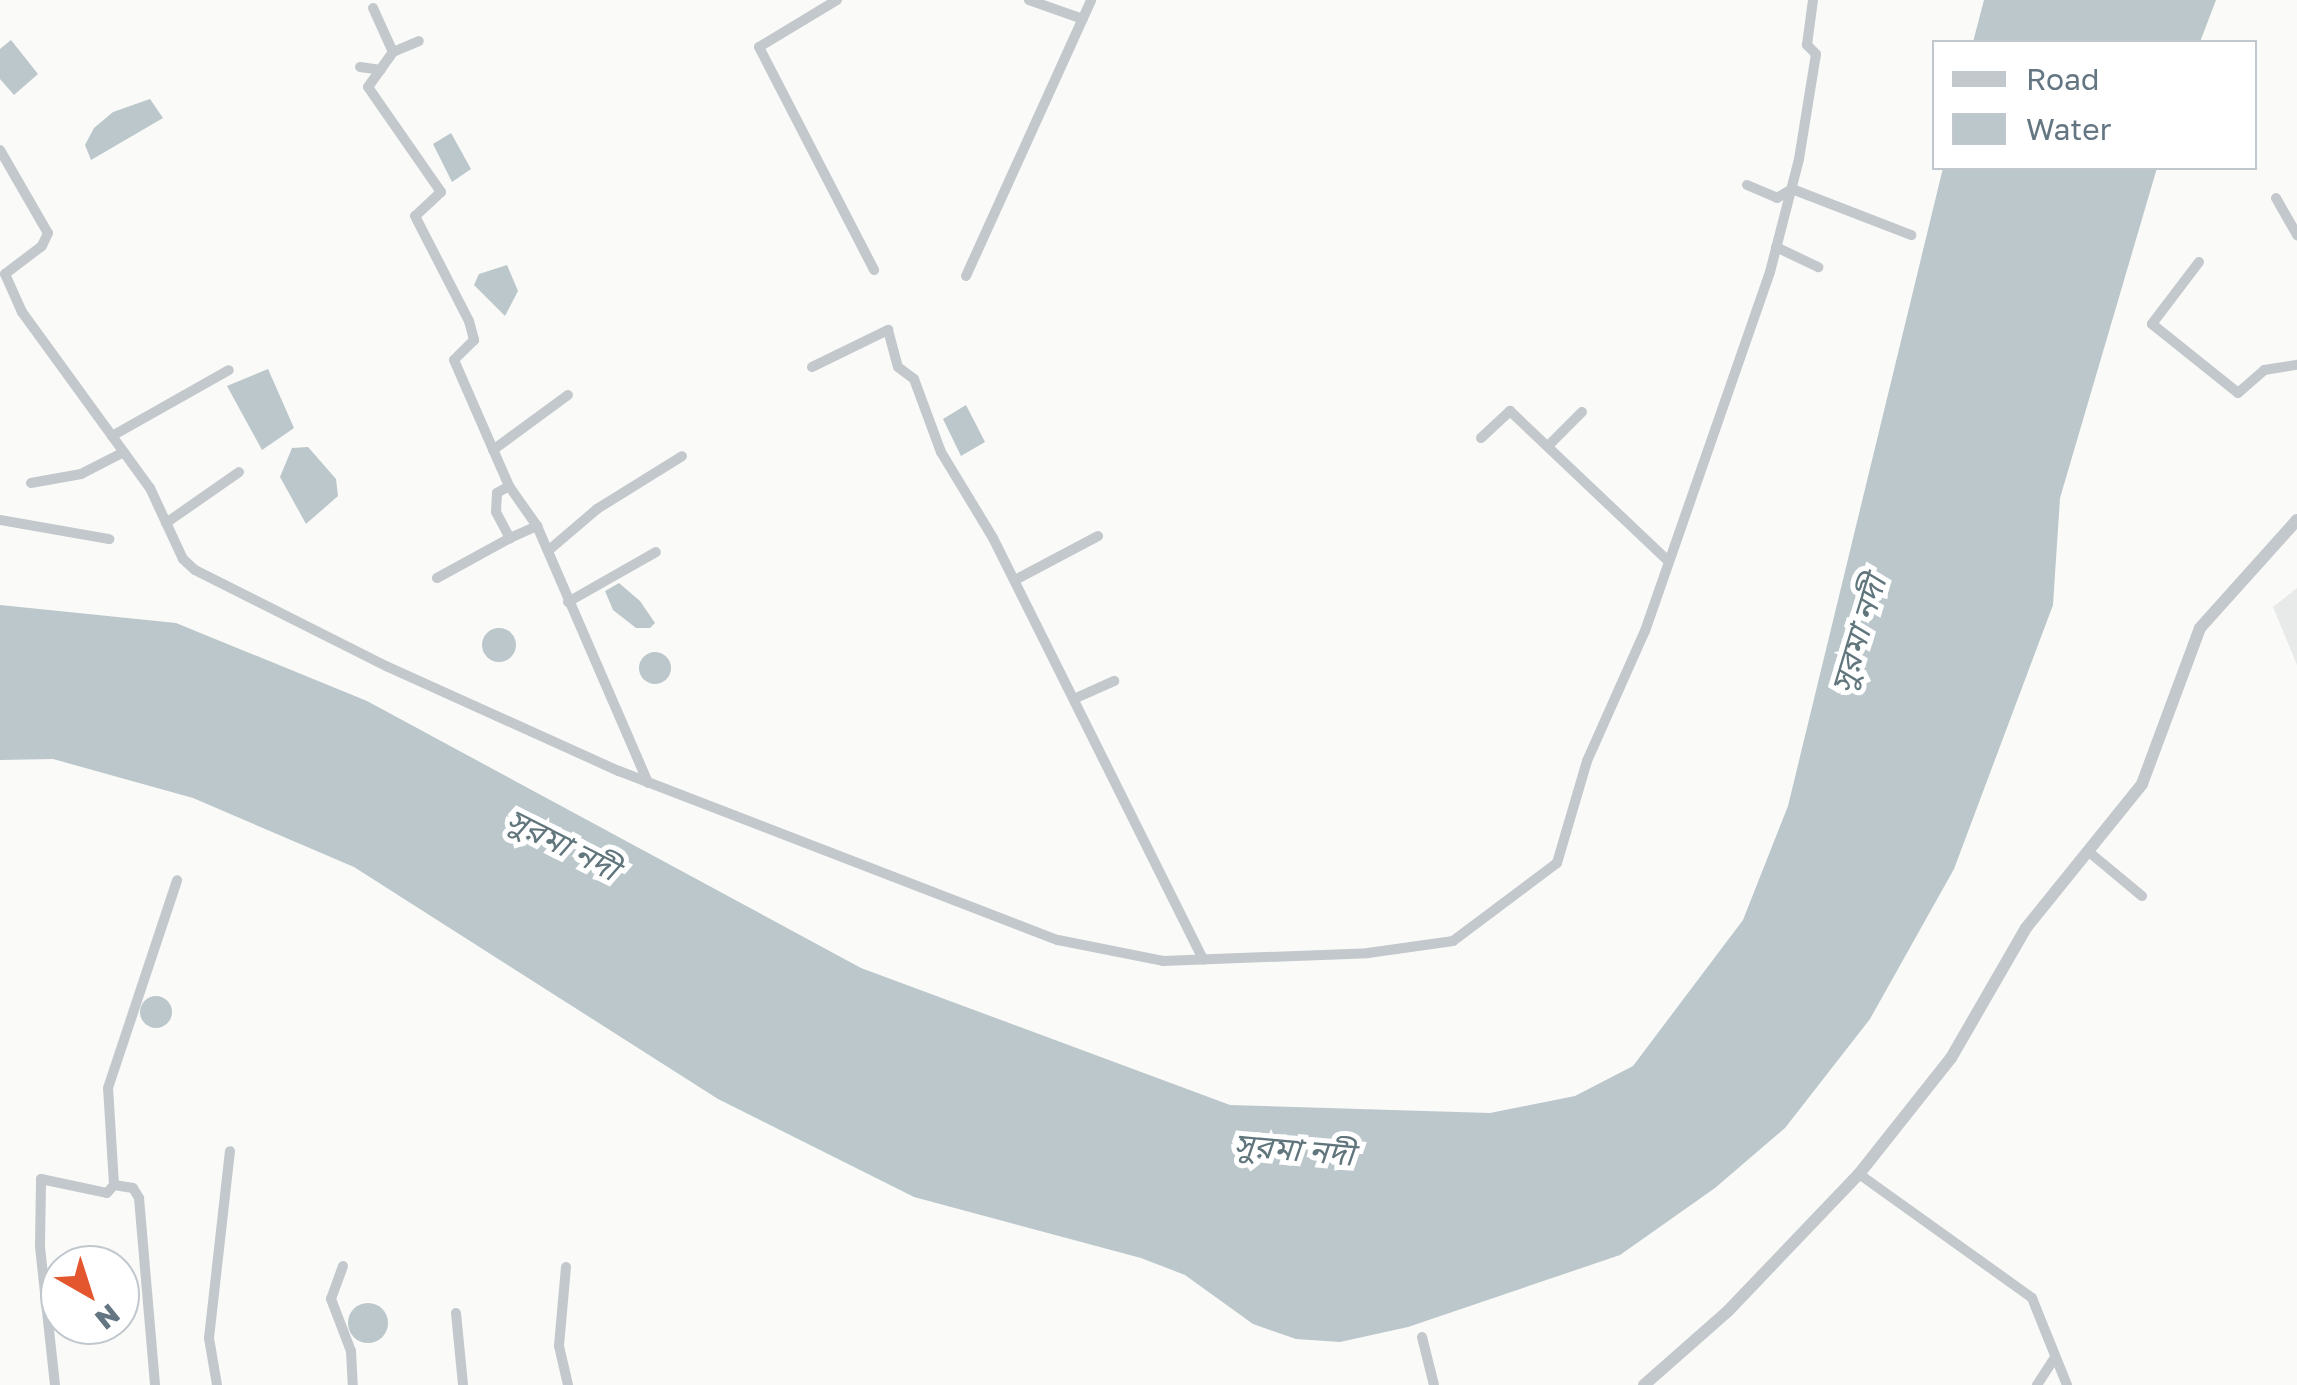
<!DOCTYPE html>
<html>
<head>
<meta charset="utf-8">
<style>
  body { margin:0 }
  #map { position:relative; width:2297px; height:1385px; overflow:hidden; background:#fafaf8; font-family:"Golos Text","Noto Sans Bengali",sans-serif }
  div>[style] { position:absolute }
  .built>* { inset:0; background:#e8e9e9 }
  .water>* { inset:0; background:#bbc7cb }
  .round { border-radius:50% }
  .minor>* { height:10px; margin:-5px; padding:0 5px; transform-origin:5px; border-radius:5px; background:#c3c8cc }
  .tertiary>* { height:12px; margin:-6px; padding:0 6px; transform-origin:6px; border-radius:6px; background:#c3c8cc }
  span { translate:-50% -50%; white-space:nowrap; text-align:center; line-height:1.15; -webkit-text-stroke:10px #fff; paint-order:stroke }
  .water-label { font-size:32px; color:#60757c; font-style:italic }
  .legend { position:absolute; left:1932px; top:40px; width:325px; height:130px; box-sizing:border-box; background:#fff; border:2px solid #c1c8cd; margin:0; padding:12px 18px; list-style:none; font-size:30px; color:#657683 }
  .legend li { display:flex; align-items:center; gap:20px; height:50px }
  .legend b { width:50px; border:2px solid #c1c8cd }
  .north { position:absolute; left:40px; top:1245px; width:100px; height:100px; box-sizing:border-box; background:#fff; border:2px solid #c1c8cd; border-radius:50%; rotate:141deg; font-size:28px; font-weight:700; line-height:40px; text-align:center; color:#657683 }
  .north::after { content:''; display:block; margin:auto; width:35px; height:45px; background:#e4572e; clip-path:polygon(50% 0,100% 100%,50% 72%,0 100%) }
</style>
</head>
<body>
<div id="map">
  <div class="built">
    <i style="clip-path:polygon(2297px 588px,2297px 665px,2273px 607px)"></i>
  </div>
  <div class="water">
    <i style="clip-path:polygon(1984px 0,2216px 0,2200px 42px,1973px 42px)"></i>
    <i style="clip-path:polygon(11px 40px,38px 74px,14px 95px,0 79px,0 49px)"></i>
    <i style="clip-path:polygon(150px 99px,163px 118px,91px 160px,85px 145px,94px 128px,113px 112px)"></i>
    <i style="clip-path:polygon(451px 133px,471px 169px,452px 182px,433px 144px)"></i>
    <i style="clip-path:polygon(1943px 168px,2157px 168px,2060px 498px,2053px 605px,1954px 869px,1870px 1019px,1785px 1128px,1715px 1188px,1620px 1255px,1408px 1327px,1340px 1342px,1296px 1339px,1253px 1324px,1185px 1275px,1141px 1258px,914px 1197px,718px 1099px,354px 867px,193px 798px,53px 759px,0 760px,0 605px,176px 623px,367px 701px,861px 968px,1230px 1105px,1490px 1113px,1575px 1096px,1633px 1066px,1743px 920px,1788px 806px)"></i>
    <i style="clip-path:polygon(507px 265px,518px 291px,505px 316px,474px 285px,479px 274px)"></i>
    <i style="clip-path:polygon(268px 369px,294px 428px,262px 450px,227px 386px)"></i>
    <i style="clip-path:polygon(966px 405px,985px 442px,961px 456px,943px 419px)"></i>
    <i style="clip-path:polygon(308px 447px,336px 479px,338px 496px,306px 524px,280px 477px,292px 448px)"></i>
    <i style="clip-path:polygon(619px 583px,640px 601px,655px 623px,650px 628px,636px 628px,613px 610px,605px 591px)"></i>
    <i class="round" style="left:482px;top:628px;width:34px;height:34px"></i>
    <i class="round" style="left:639px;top:652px;width:32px;height:32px"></i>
    <i class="round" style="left:140px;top:996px;width:32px;height:32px"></i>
    <i class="round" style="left:348px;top:1303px;width:40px;height:40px"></i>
  </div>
  <div class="minor">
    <i style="left:837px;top:0;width:91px;rotate:148.9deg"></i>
    <i style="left:759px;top:47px;width:251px;rotate:62.7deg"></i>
    <i style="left:1029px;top:0;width:57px;rotate:19.4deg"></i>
    <i style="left:373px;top:8px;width:48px;rotate:65.6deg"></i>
    <i style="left:393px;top:52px;width:43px;rotate:125.5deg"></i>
    <i style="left:368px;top:87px;width:128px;rotate:55.2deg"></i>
    <i style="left:441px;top:192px;width:35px;rotate:137deg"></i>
    <i style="left:415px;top:216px;width:118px;rotate:62.8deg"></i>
    <i style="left:469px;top:321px;width:20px;rotate:75deg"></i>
    <i style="left:474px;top:340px;width:28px;rotate:135deg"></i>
    <i style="left:454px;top:360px;width:137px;rotate:66.4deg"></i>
    <i style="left:509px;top:486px;width:14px;rotate:150deg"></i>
    <i style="left:497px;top:493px;width:19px;rotate:93deg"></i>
    <i style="left:496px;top:512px;width:30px;rotate:62deg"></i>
    <i style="left:510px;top:538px;width:30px;rotate:-24deg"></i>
    <i style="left:537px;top:526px;width:280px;rotate:66.6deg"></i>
    <i style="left:393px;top:52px;width:28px;rotate:-23deg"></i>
    <i style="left:360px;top:67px;width:21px;rotate:8deg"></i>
    <i style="left:0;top:150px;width:96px;rotate:60deg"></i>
    <i style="left:48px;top:233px;width:14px;rotate:115deg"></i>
    <i style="left:42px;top:246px;width:46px;rotate:142.9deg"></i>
    <i style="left:5px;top:274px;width:42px;rotate:65.9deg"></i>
    <i style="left:22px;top:312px;width:218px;rotate:54deg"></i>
    <i style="left:150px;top:488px;width:78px;rotate:65.1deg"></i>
    <i style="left:183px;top:559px;width:16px;rotate:43deg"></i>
    <i style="left:195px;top:570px;width:214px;rotate:26.7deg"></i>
    <i style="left:386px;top:666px;width:256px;rotate:24.3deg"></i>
    <i style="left:619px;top:771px;width:470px;rotate:21.1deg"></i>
    <i style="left:1058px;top:940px;width:107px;rotate:11.3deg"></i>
    <i style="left:1163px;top:961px;width:205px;rotate:-2.2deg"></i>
    <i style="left:1368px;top:953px;width:86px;rotate:-8deg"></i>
    <i style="left:1453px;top:941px;width:130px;rotate:-36.9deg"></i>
    <i style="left:1557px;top:863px;width:106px;rotate:-73.6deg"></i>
    <i style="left:1587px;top:761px;width:142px;rotate:-66deg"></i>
    <i style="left:1645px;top:631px;width:380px;rotate:-70.8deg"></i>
    <i style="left:1770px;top:272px;width:117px;rotate:-75.6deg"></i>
    <i style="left:1799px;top:159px;width:106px;rotate:-80.8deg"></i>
    <i style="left:1816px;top:54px;width:13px;rotate:-135deg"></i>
    <i style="left:1807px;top:45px;width:45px;rotate:-82.4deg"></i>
    <i style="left:1747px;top:185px;width:33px;rotate:23deg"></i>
    <i style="left:1777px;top:198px;width:17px;rotate:-31deg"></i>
    <i style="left:1792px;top:189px;width:128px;rotate:21.1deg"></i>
    <i style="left:2276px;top:198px;width:43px;rotate:60.4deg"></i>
    <i style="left:1776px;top:247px;width:47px;rotate:25.5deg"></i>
    <i style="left:2199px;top:262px;width:78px;rotate:127.2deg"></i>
    <i style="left:2152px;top:324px;width:110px;rotate:38.7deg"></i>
    <i style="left:2238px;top:393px;width:35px;rotate:-41deg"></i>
    <i style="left:2264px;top:370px;width:33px;rotate:-9deg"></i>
    <i style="left:966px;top:276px;width:303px;rotate:-65.6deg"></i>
    <i style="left:812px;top:367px;width:85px;rotate:-26deg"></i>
    <i style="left:888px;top:330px;width:38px;rotate:75deg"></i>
    <i style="left:898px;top:367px;width:20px;rotate:37deg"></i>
    <i style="left:914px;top:379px;width:78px;rotate:69.7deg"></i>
    <i style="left:941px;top:452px;width:100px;rotate:58.8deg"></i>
    <i style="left:993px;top:538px;width:471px;rotate:63.5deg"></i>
    <i style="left:112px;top:436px;width:134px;rotate:-29.4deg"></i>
    <i style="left:1481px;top:438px;width:40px;rotate:-43deg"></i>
    <i style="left:1510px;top:411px;width:215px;rotate:43.5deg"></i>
    <i style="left:1548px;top:446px;width:48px;rotate:-45deg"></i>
    <i style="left:493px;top:450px;width:93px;rotate:-36.3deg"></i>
    <i style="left:31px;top:483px;width:51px;rotate:-10.2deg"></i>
    <i style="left:81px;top:474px;width:48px;rotate:-27.1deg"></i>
    <i style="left:509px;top:486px;width:49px;rotate:55deg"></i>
    <i style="left:0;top:520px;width:111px;rotate:9.9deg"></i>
    <i style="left:166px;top:523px;width:89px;rotate:-34.9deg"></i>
    <i style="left:549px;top:550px;width:63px;rotate:-40.5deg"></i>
    <i style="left:597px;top:509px;width:100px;rotate:-31.9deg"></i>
    <i style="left:437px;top:578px;width:83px;rotate:-28.7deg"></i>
    <i style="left:1015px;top:580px;width:94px;rotate:-27.9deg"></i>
    <i style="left:568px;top:602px;width:101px;rotate:-29.6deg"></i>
    <i style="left:1076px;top:698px;width:42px;rotate:-24.1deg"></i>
    <i style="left:2089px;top:852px;width:69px;rotate:39.7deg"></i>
    <i style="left:1859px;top:1174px;width:213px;rotate:35.6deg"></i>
    <i style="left:2032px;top:1298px;width:94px;rotate:68.1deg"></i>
    <i style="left:114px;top:1185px;width:19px;rotate:9deg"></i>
    <i style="left:133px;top:1188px;width:12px;rotate:59deg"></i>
    <i style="left:139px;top:1198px;width:188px;rotate:85.1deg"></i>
    <i style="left:343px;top:1266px;width:35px;rotate:110deg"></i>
    <i style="left:331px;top:1299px;width:56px;rotate:69deg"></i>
    <i style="left:351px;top:1351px;width:34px;rotate:87deg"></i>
    <i style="left:566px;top:1267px;width:79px;rotate:95.1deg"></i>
    <i style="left:559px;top:1346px;width:40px;rotate:77deg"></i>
    <i style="left:456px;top:1313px;width:72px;rotate:84.4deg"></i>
    <i style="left:1422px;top:1337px;width:49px;rotate:76deg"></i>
    <i style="left:55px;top:1385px;width:140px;rotate:-96.2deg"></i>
    <i style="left:40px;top:1246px;width:67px;rotate:-89.1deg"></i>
    <i style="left:41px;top:1179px;width:67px;rotate:12deg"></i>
    <i style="left:107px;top:1193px;width:11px;rotate:-49deg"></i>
    <i style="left:114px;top:1185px;width:97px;rotate:-93.5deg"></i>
    <i style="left:108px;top:1088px;width:219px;rotate:-71.6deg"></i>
    <i style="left:217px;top:1385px;width:48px;rotate:-99.7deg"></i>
    <i style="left:209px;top:1338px;width:188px;rotate:-83.6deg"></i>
    <i style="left:2037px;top:1385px;width:31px;rotate:-57deg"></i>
  </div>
  <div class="tertiary">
    <i style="left:1644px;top:1385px;width:112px;rotate:-41.4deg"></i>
    <i style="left:1728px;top:1311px;width:190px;rotate:-46.3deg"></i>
    <i style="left:1859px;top:1174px;width:148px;rotate:-51.6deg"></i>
    <i style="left:1951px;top:1058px;width:150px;rotate:-60deg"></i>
    <i style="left:2026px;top:928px;width:185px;rotate:-51.1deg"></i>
    <i style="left:2142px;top:784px;width:166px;rotate:-69.6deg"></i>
    <i style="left:2200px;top:628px;width:145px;rotate:-48.1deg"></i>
  </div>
  <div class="water-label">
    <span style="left:1858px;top:634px;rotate:-73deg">সুরমা নদী</span>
    <span style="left:563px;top:844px;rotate:27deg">সুরমা নদী</span>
    <span style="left:1294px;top:1149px;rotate:5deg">সুরমা নদী</span>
  </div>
  <ul class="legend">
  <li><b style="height:12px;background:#c3c8cc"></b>Road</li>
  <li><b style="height:28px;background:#bbc7cb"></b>Water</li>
  </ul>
  <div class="north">N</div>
</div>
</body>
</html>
